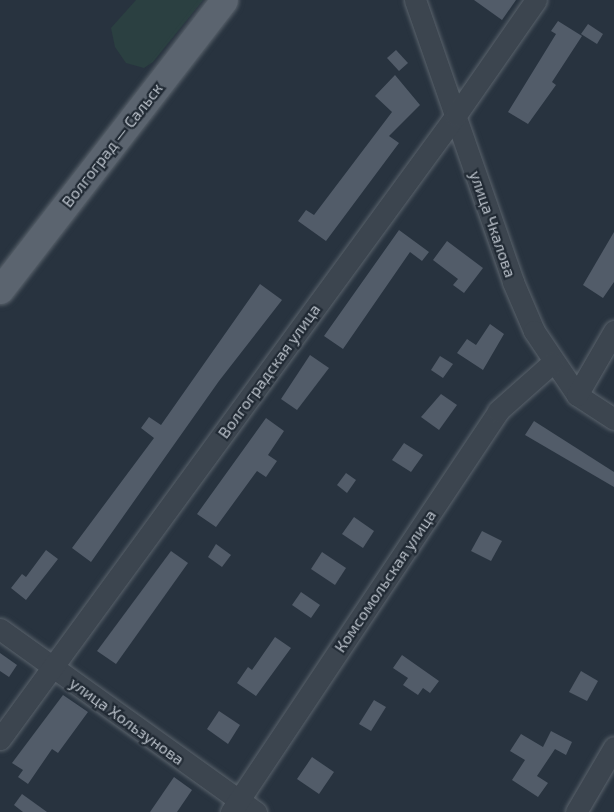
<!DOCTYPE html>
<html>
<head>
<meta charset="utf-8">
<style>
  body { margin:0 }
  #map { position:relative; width:614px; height:812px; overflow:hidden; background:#28333f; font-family:"Exo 2",sans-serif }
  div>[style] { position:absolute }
  .green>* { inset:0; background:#2b4041 }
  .building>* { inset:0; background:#525c69 }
  .roads { filter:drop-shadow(0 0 2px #5a636c) drop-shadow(0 0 2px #5a636c) }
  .minor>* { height:21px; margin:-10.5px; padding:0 10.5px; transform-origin:10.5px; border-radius:10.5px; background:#3c454f }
  .major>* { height:27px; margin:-13.5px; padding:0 13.5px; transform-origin:13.5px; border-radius:13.5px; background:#5b646f }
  span { translate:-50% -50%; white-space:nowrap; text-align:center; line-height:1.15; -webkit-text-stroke:4.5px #212a34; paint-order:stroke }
  .street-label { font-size:16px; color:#b9c0c9 }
</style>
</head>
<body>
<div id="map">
  <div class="green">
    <i style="clip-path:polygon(136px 0,203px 0,153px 62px,144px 68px,126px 63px,115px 47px,111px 28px)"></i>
  </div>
  <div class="building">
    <i style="clip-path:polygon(474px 0,516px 0,502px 20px)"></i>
    <i style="clip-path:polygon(558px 21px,582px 36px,552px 82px,556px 85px,528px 124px,508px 112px,556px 34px,551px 31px)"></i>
    <i style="clip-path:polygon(588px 24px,603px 34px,597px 44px,581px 34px)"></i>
    <i style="clip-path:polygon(396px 50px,408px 63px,399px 71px,387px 58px)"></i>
    <i style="clip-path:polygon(395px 75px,420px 105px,389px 136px,399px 143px,326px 241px,298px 221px,306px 210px,314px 215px,392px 112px,375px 96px)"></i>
    <i style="clip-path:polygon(399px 230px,429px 252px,422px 261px,410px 252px,343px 349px,324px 336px)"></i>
    <i style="clip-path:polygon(614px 232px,614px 282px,603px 298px,583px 285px)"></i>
    <i style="clip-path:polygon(447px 241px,483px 268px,464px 293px,453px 285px,458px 279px,433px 260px)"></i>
    <i style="clip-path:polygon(260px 284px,282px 300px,219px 381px,91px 562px,72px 548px,154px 438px,141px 428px,149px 417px,161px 425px)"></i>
    <i style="clip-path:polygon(490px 324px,504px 334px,483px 370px,457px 353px,467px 339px,476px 345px)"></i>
    <i style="clip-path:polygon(310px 355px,329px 368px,297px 410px,281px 399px)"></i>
    <i style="clip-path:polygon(440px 356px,453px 364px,443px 378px,431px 370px)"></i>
    <i style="clip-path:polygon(441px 394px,457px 405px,439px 430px,421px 417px)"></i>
    <i style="clip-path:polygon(266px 418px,284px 431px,268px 455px,277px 461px,266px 477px,257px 471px,216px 527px,197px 514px)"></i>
    <i style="clip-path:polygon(534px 421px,614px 472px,614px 487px,525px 435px)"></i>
    <i style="clip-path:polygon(404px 443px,423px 455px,411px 472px,392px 460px)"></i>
    <i style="clip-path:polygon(346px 473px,356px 480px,347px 493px,337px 485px)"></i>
    <i style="clip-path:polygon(354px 517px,374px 531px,363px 548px,342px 534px)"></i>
    <i style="clip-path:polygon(482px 531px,502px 541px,491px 561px,471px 551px)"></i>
    <i style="clip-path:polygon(216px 544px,231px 555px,222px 567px,208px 557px)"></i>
    <i style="clip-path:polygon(46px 550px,58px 559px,26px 600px,11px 588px,22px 574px,26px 577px)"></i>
    <i style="clip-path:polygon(171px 551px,188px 563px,116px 664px,97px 651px)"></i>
    <i style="clip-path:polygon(322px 552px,346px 568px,335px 585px,311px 569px)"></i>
    <i style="clip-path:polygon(301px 592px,320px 605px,311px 618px,292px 605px)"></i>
    <i style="clip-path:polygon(275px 637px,291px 648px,256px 696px,237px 683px,248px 667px,252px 670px)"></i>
    <i style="clip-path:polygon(0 653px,17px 665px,9px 677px,0 671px)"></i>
    <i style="clip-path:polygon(402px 655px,439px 681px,430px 693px,423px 688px,418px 695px,403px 685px,408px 678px,393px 668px)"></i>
    <i style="clip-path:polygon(581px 671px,598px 681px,587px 701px,569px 692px)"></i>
    <i style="clip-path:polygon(63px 695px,88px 712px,58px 753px,52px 749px,28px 784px,18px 777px,23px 770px,12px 763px)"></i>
    <i style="clip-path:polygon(374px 700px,386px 707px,371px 731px,359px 724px)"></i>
    <i style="clip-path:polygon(219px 711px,240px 725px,228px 744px,207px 729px)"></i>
    <i style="clip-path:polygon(551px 731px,572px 742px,566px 755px,555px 749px,537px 776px,548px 783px,538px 797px,512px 780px,525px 760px,510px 751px,521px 734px,543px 747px)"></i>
    <i style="clip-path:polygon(312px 757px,334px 772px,319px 794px,297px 779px)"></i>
    <i style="clip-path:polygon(174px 777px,192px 790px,177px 812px,150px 812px)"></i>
    <i style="clip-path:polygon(22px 794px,47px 812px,23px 812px,14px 805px)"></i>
  </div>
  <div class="roads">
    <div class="minor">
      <i style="left:415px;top:0;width:299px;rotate:70.8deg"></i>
      <i style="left:513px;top:282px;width:53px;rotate:66.8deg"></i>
      <i style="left:534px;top:331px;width:77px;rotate:56.1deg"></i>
      <i style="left:577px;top:395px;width:44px;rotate:33deg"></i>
      <i style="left:577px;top:395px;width:74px;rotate:-60deg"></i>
      <i style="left:0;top:629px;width:315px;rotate:35.6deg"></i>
      <i style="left:0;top:739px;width:773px;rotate:-53.84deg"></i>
      <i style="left:456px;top:115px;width:140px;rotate:-55.2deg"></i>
      <i style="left:231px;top:812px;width:482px;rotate:-56.3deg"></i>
      <i style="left:498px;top:411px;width:72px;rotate:-41.6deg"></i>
      <i style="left:576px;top:812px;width:75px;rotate:-59.7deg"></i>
    </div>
    <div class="major">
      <i style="left:0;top:290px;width:366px;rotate:-52.3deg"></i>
    </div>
  </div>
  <div class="street-label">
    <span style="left:112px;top:145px;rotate:-52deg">Волгоград — Сальск</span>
    <span style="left:493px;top:224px;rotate:71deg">улица Чкалова</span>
    <span style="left:269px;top:371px;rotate:-54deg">Волгоградская улица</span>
    <span style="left:385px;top:581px;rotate:-56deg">Комсомольская улица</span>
    <span style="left:127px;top:721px;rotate:36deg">улица Хользунова</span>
  </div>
</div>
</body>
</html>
